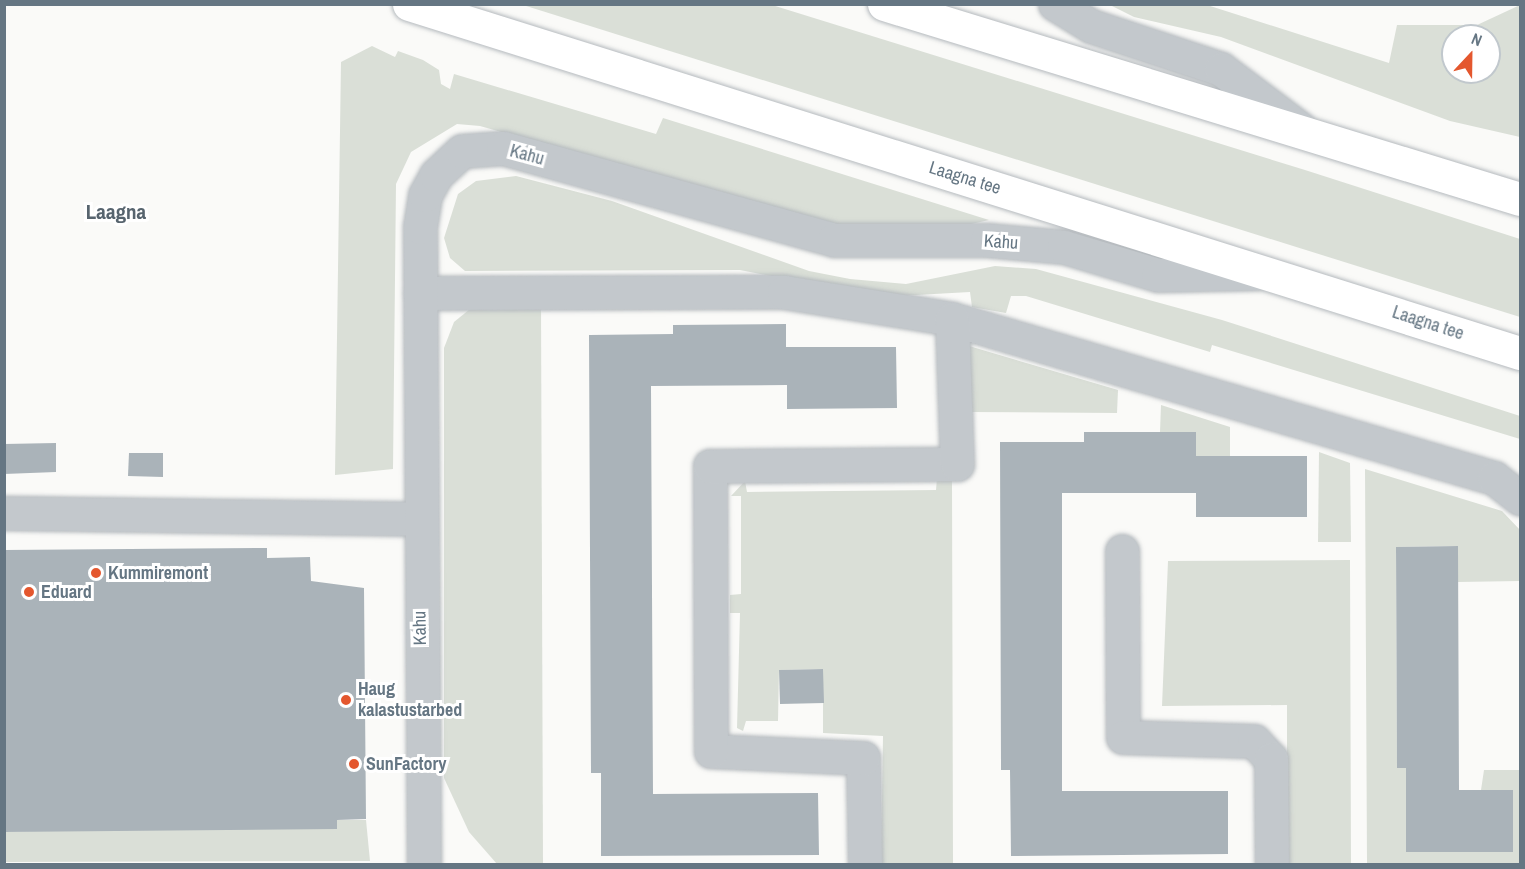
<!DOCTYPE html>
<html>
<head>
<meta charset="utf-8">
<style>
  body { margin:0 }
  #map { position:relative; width:1525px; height:869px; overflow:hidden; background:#fafaf8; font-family:"Archivo Narrow",sans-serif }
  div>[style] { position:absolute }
  .green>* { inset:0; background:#dadfd7 }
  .building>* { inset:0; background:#aab3b9 }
  .roads { filter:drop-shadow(0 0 2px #b5babe) drop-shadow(0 0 2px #b5babe) }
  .minor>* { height:33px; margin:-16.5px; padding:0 16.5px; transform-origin:16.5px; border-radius:16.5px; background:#c3c8cc }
  .major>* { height:33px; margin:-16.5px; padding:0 16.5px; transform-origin:16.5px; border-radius:16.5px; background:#fff }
  .dots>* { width:16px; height:16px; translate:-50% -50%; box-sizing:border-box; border:3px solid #fff; border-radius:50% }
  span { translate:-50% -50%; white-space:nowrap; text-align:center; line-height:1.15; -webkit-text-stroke:6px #fff; paint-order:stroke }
  .street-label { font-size:18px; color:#657683 }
  .poi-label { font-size:18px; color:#657683; font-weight:700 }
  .left { translate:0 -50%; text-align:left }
  .quarter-label { font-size:21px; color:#57646e; font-weight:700 }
  .frame { position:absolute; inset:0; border:6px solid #657683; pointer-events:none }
  .north { position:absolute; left:1441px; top:24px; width:60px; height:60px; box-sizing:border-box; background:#fff; border:2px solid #c1c8cd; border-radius:50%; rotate:22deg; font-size:16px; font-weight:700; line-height:24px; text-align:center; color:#657683 }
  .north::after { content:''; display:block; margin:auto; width:21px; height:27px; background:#e4572e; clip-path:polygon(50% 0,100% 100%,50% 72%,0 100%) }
</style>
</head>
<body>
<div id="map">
  <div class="green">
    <i style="clip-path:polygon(523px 5px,772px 5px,1305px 170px,1520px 239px,1520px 317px)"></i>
    <i style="clip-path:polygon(evenodd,1110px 5px,1207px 5px,1389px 63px,1397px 25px,1477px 25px,1520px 5px,1520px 137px,1450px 121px,1221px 37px,1134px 17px,1110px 5px,1453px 36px,1489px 36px,1489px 72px,1453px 72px,1453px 36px)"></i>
    <i style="clip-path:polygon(372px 46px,395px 57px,398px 51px,423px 60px,439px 70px,441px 84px,450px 89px,454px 74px,656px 134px,663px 118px,989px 220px,945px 230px,876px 231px,817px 222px,480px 126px,457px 124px,411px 152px,396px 184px,393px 469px,335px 475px,341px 62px)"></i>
    <i style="clip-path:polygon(516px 176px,612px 201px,809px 271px,850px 279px,906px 284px,995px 266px,1036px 269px,1222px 320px,1520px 416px,1520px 439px,1212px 345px,1210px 352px,1026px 296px,1011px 296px,1006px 313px,972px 307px,970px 292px,880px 297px,740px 270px,465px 271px,450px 258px,444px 238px,458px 194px,476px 181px)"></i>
    <i style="clip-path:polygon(541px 304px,543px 864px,497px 864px,469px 832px,444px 778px,444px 348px,454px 322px,470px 309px)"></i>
    <i style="clip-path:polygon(969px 346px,1118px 390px,1117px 413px,968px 412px)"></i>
    <i style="clip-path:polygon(1161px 405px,1230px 427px,1230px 456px,1196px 456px,1160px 432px)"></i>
    <i style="clip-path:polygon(1319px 452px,1350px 463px,1351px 542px,1318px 542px)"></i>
    <i style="clip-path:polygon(1365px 469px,1502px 511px,1520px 530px,1520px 581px,1458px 582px,1457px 546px,1396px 547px,1397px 767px,1406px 768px,1406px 852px,1513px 852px,1513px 790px,1481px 790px,1484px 770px,1520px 770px,1520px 864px,1367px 864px)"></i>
    <i style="clip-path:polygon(937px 478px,952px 478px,953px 864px,881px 864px,883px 736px,823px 733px,823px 669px,779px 670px,778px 721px,746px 721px,743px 731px,737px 728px,740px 613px,730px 613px,730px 595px,741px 594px,741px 496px,731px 496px,745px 481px,747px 492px,936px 490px)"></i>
    <i style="clip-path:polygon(1350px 560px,1351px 864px,1287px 864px,1287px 705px,1162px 706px,1168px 561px)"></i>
    <i style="clip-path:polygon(337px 820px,366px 820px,370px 861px,5px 862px,5px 832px)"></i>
  </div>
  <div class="building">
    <i style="clip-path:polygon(786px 324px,786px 347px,896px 347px,897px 408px,787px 409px,787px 385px,651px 386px,653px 794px,818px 793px,819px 855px,601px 856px,601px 773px,591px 773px,589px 335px,673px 334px,673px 325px)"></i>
    <i style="clip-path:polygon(1084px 432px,1196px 432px,1196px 456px,1307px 456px,1307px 517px,1196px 517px,1196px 493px,1062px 493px,1062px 791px,1228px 791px,1228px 854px,1011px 856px,1010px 770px,1001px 770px,1000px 442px,1084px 442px)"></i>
    <i style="clip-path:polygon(56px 443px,56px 472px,4px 474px,4px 444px)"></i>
    <i style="clip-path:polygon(129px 453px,163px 453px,163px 477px,128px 476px)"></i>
    <i style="clip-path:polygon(1458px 546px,1459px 790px,1513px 790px,1513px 852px,1406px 852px,1406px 768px,1397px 768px,1396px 547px)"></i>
    <i style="clip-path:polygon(267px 548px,267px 558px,310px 557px,311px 581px,364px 588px,366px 819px,337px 820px,337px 829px,4px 832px,4px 550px)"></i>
    <i style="clip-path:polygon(823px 669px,824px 703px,780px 704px,779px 670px)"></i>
  </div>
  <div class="roads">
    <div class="minor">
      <i style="left:1055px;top:4px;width:42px;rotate:31.4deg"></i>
      <i style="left:1091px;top:26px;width:137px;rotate:18.3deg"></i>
      <i style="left:1221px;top:69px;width:101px;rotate:37deg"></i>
      <i style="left:420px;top:293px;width:364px;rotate:-0.2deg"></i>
      <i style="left:784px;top:292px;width:170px;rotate:9.1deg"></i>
      <i style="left:952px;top:319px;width:565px;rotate:16.35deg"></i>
      <i style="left:1494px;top:478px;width:33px;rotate:38deg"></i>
      <i style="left:4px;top:513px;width:415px;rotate:0.8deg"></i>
      <i style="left:1122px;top:551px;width:186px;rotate:89.7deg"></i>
      <i style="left:1123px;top:737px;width:131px;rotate:1.7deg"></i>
      <i style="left:1254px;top:741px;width:25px;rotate:47deg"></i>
      <i style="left:1271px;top:759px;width:105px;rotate:89.5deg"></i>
      <i style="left:424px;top:864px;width:637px;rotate:-90.36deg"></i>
      <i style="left:420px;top:227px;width:32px;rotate:-81deg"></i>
      <i style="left:425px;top:195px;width:23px;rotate:-61deg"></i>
      <i style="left:436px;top:175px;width:35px;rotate:-43deg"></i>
      <i style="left:462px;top:151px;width:41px;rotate:-4.2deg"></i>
      <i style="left:503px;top:148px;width:344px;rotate:15.5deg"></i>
      <i style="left:834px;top:240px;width:153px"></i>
      <i style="left:987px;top:240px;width:77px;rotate:5.2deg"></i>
      <i style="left:1064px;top:247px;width:98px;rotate:16.6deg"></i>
      <i style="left:1158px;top:275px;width:101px;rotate:-1.1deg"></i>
      <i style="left:865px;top:864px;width:106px;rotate:-91.1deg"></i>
      <i style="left:863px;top:758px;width:152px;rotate:-177.4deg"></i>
      <i style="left:711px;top:751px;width:285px;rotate:-90.2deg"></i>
      <i style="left:710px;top:466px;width:247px;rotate:-0.5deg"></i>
      <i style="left:957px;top:464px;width:145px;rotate:-92deg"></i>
    </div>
    <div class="major">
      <i style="left:409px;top:4px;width:1165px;rotate:17.44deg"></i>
      <i style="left:884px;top:4px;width:665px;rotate:17.05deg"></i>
    </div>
  </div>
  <div class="dots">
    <i style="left:96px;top:573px;background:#e4572e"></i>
    <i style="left:29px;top:592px;background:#e4572e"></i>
    <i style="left:346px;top:700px;background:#e4572e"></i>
    <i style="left:354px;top:764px;background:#e4572e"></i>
  </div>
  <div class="street-label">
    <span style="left:527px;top:155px;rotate:15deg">Kahu</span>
    <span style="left:965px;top:178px;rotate:17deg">Laagna tee</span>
    <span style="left:1001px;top:242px;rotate:4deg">Kahu</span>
    <span style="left:1428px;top:323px;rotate:18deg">Laagna tee</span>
    <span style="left:420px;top:628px;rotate:-91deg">Kahu</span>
  </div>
  <div class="poi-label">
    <span class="left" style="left:108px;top:573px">Kummiremont</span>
    <span class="left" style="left:41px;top:592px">Eduard</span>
    <span class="left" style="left:358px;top:700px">Haug<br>kalastustarbed</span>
    <span class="left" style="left:366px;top:764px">SunFactory</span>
  </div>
  <div class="quarter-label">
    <span style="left:116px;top:212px">Laagna</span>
  </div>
  <div class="frame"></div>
  <div class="north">N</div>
</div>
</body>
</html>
